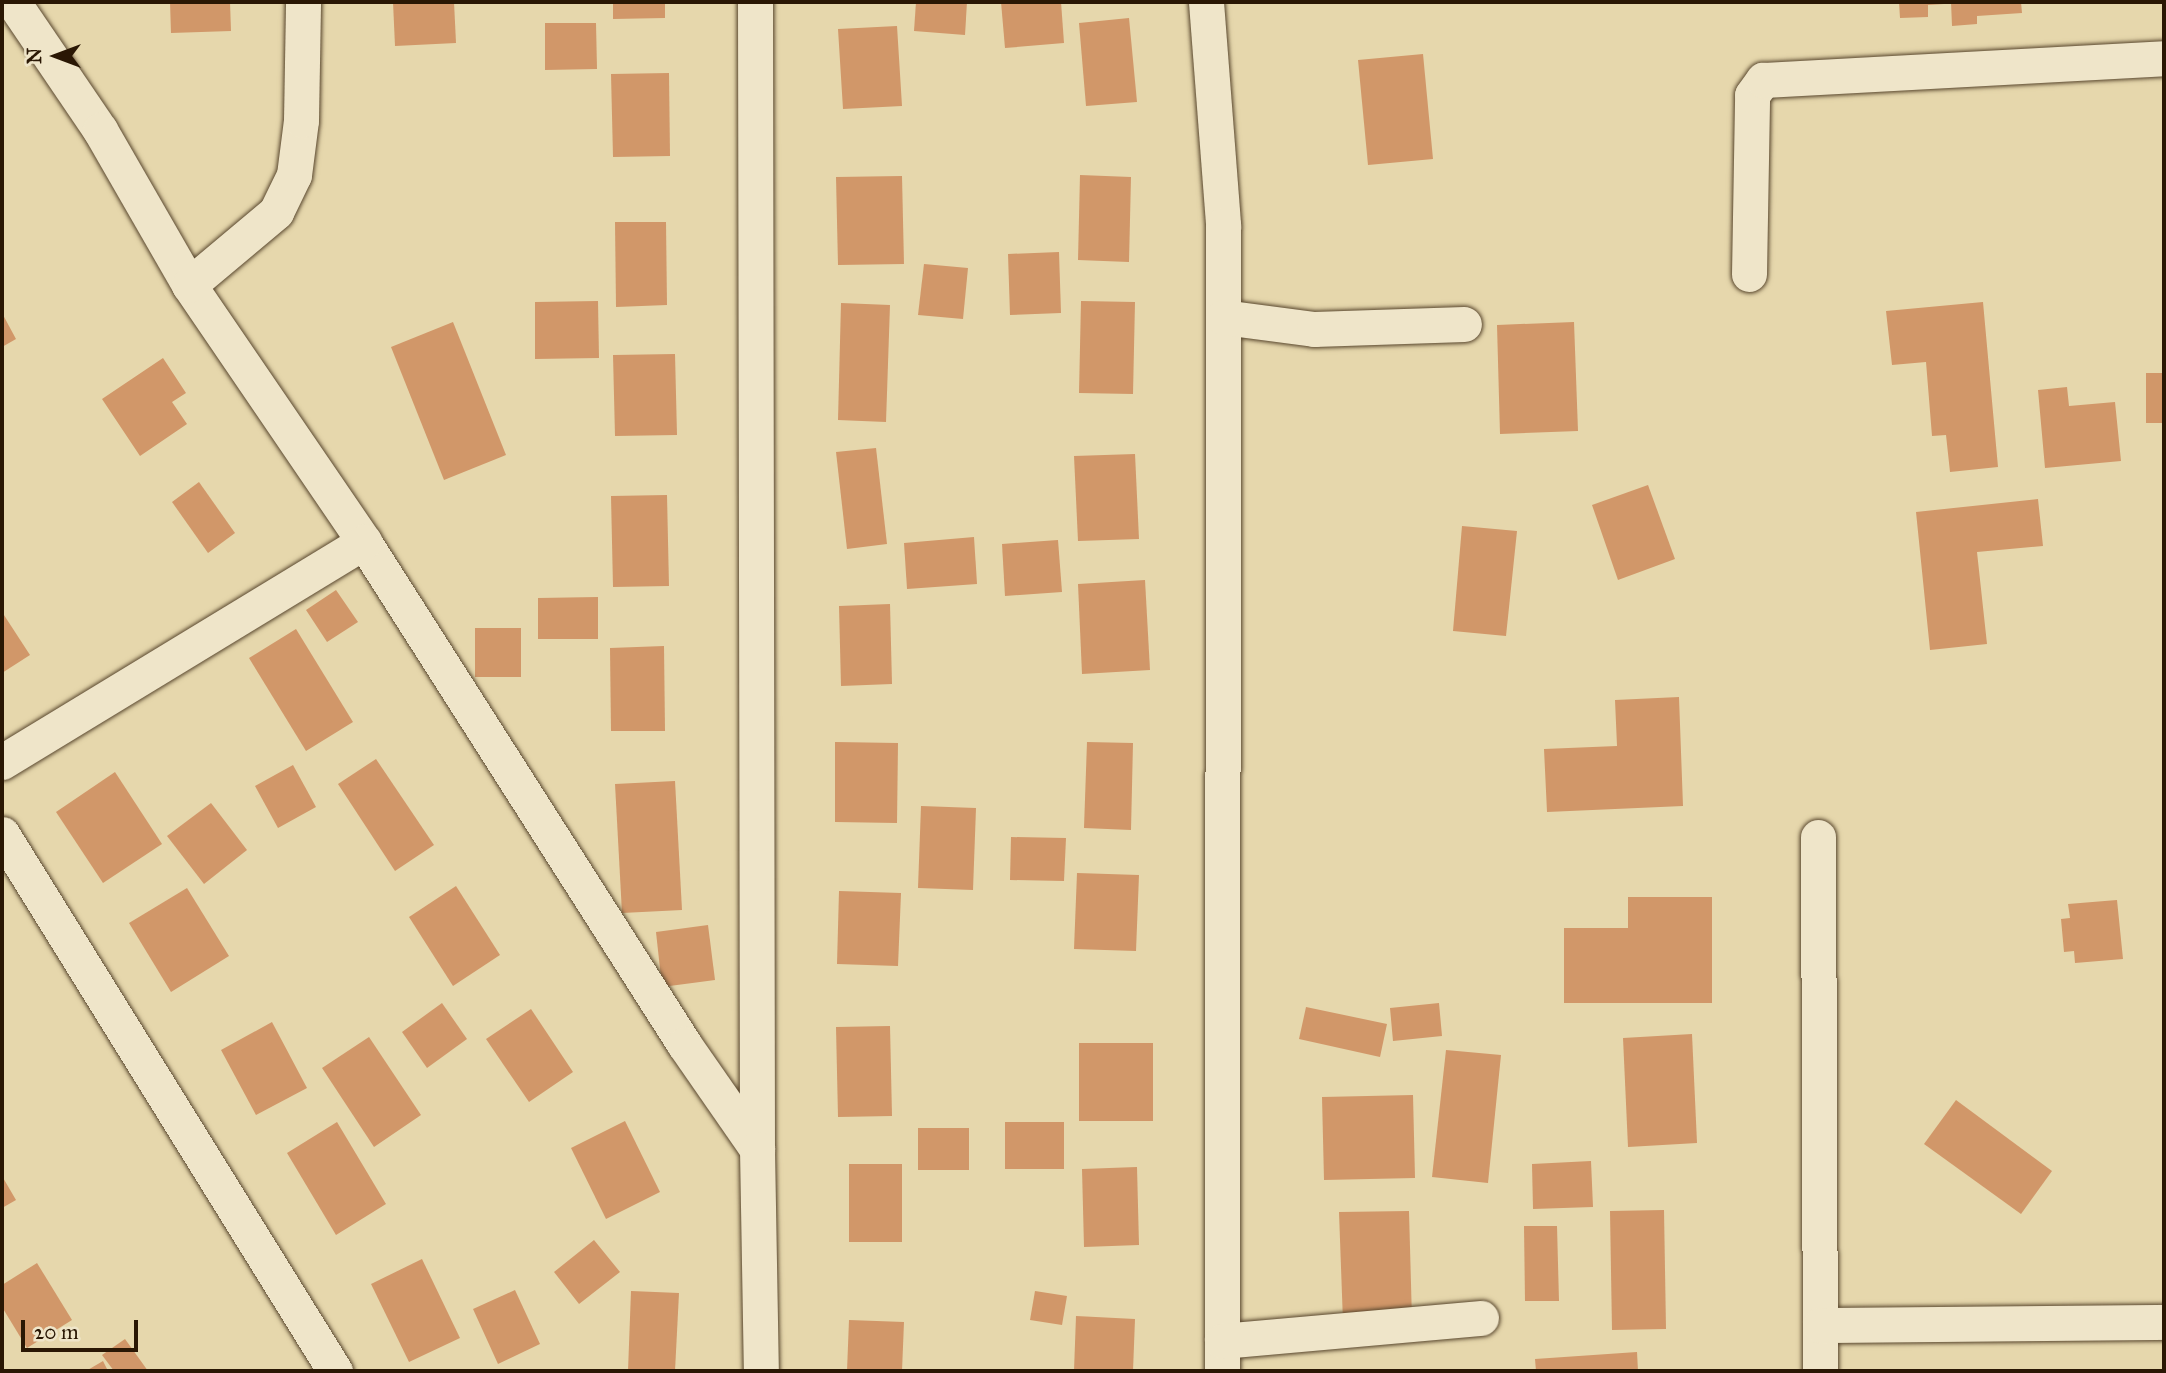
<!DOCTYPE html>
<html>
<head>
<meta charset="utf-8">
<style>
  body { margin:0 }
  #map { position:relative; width:2166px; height:1373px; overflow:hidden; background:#e6d7ac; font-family:"IM FELL Great Primer",serif }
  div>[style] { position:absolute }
  .building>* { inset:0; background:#d19769 }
  .roads { filter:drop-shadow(0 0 2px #59472e) drop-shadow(0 0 2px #59472e) }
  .minor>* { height:35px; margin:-17.5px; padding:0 17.5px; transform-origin:17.5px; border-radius:17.5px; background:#efe5c9 }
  span { translate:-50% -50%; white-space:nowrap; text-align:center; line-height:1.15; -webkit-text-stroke:7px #efe5c9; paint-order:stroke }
  .frame { position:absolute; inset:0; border:4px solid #2a1704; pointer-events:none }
  .north { position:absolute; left:21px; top:21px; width:70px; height:70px; -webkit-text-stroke:5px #efe5c9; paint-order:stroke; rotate:270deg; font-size:19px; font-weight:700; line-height:28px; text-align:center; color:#2a1704 }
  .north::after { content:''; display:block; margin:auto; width:24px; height:32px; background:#2a1704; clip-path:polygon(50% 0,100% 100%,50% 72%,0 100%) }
  .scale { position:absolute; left:21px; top:1320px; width:117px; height:32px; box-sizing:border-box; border:4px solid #2a1704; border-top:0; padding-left:9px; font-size:21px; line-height:24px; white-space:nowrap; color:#2a1704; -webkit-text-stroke:5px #efe5c9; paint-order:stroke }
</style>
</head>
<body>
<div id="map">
  <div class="building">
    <i style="clip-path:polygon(170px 2px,230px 2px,231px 31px,171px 33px)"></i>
    <i style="clip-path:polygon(393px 2px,454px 2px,456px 43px,395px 46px)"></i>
    <i style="clip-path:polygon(613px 2px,665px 2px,665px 18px,613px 19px)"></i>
    <i style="clip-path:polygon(916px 2px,967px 2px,965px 35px,914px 31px)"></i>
    <i style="clip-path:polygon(1001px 2px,1061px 2px,1064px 43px,1005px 48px)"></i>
    <i style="clip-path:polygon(1899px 2px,1944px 2px,1944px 4px,1928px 5px,1928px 17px,1900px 18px)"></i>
    <i style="clip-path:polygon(1951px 2px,2021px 2px,2022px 13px,1977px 16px,1977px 24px,1952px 26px)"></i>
    <i style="clip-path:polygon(1129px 18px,1137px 102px,1086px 106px,1079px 23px)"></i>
    <i style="clip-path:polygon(545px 23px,596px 23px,597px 69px,545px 70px)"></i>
    <i style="clip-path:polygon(897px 26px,902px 106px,843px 109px,838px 29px)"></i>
    <i style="clip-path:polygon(1423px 54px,1433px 159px,1368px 165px,1358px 60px)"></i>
    <i style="clip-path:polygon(669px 73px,670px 156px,613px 157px,611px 74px)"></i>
    <i style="clip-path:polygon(1080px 175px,1131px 177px,1129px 262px,1078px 260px)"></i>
    <i style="clip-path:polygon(902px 176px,904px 264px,838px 265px,836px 177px)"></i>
    <i style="clip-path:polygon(615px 222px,666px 222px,667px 305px,616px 307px)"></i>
    <i style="clip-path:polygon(1059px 252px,1061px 313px,1010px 315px,1008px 254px)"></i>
    <i style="clip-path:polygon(924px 264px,968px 268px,963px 319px,918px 315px)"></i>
    <i style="clip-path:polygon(598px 301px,599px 358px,535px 359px,535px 302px)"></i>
    <i style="clip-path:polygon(1081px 301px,1135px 302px,1133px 394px,1079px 393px)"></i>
    <i style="clip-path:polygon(1983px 302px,1998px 467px,1950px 472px,1946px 435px,1932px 436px,1926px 362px,1892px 365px,1886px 311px)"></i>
    <i style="clip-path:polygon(841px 303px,890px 305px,886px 422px,838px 420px)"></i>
    <i style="clip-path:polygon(2px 313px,16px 339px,2px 347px)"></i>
    <i style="clip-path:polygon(453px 322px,506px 455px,444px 480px,391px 347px)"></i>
    <i style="clip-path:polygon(1574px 322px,1578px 431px,1500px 434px,1497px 325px)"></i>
    <i style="clip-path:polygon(675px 354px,677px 435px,615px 436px,613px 355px)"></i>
    <i style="clip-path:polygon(163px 358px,186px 393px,172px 402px,187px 424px,140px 456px,102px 399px)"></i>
    <i style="clip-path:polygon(2146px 373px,2164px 373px,2164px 423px,2146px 423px)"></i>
    <i style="clip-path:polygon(2067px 387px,2069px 406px,2115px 402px,2121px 461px,2045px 468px,2038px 390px)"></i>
    <i style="clip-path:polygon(876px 448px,887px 544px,847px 549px,836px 452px)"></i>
    <i style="clip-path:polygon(1135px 454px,1139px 539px,1078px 541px,1074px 456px)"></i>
    <i style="clip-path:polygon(199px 482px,235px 533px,208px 553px,172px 502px)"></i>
    <i style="clip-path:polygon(1648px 485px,1675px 559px,1618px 580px,1592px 505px)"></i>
    <i style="clip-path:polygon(667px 495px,669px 586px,613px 587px,611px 496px)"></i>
    <i style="clip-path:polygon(2038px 499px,2043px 546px,1977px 552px,1987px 644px,1930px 650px,1916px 512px)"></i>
    <i style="clip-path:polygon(1462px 526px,1517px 531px,1506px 636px,1453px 631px)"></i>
    <i style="clip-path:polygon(974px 537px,977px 584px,907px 589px,904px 543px)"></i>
    <i style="clip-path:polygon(1058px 540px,1062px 592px,1005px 596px,1002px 544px)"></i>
    <i style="clip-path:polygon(1145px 580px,1150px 670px,1082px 674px,1078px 584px)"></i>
    <i style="clip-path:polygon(336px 590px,358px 622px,327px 642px,306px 610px)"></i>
    <i style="clip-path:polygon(598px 597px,598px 639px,538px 639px,538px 598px)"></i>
    <i style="clip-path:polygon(890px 604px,892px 684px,841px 686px,839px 606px)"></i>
    <i style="clip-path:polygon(2px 612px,30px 655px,2px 673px)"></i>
    <i style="clip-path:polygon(475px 628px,521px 628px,521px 677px,475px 677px)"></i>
    <i style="clip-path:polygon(296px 629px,353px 722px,306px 751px,249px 658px)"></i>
    <i style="clip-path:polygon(664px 646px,665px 731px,611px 731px,610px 648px)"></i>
    <i style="clip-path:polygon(1679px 697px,1683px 806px,1547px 812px,1544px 749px,1617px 746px,1615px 700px)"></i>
    <i style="clip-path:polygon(835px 742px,898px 743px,897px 823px,835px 822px)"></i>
    <i style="clip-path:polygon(1087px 742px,1133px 743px,1131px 830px,1084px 828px)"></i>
    <i style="clip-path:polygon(376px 759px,434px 845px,395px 871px,338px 784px)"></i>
    <i style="clip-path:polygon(293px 765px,316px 807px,278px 828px,255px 786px)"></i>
    <i style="clip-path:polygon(115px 772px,162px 844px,103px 883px,56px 812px)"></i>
    <i style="clip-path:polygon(675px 781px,682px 910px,622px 913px,615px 784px)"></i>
    <i style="clip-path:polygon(211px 803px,247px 850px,204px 884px,167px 836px)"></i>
    <i style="clip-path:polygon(921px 806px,976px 808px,973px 890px,918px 888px)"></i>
    <i style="clip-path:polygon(1011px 837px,1066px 838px,1064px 881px,1010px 880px)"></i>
    <i style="clip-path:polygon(1077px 873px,1139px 875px,1136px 951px,1074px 949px)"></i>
    <i style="clip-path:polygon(456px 886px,500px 955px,453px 986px,409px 917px)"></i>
    <i style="clip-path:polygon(187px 888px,229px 956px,171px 992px,129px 923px)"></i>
    <i style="clip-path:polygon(839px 891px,901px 893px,898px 966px,837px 964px)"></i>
    <i style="clip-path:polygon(1628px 897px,1712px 897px,1712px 1003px,1564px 1003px,1564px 928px,1628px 928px)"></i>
    <i style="clip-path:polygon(2117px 900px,2123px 959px,2075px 963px,2074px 951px,2064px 952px,2061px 919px,2070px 918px,2068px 904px)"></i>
    <i style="clip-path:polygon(708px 925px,715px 980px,662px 987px,656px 932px)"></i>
    <i style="clip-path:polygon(442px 1003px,467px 1039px,427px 1068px,402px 1032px)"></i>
    <i style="clip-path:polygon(1439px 1003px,1442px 1036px,1393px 1041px,1390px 1008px)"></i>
    <i style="clip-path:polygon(1306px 1007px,1387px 1024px,1380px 1057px,1299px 1039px)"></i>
    <i style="clip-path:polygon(531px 1009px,573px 1072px,529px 1102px,486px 1039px)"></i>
    <i style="clip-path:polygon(272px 1022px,307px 1088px,256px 1115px,221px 1050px)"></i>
    <i style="clip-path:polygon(890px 1026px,892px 1116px,838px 1117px,836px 1027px)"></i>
    <i style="clip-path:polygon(1692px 1034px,1697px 1143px,1628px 1147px,1623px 1038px)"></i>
    <i style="clip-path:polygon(369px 1037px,421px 1115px,374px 1147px,322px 1068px)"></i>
    <i style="clip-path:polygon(1079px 1043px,1153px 1043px,1153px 1121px,1079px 1121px)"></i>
    <i style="clip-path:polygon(1446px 1050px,1501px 1055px,1488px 1183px,1432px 1177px)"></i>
    <i style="clip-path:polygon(1413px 1095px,1415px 1178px,1324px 1180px,1322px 1097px)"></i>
    <i style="clip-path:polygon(1956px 1100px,2052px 1171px,2021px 1214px,1924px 1144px)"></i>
    <i style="clip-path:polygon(625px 1121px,660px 1192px,606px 1219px,571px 1148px)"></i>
    <i style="clip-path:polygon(337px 1122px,386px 1204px,336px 1235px,287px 1153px)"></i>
    <i style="clip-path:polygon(1005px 1122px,1064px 1122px,1064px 1169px,1005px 1169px)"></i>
    <i style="clip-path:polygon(918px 1128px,969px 1128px,969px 1170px,918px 1170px)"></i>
    <i style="clip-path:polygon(1591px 1161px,1593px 1207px,1533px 1209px,1532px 1164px)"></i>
    <i style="clip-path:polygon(849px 1164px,902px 1164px,902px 1242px,849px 1242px)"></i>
    <i style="clip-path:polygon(1137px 1167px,1139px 1245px,1084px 1247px,1082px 1169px)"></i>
    <i style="clip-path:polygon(2px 1176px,16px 1200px,2px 1208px)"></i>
    <i style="clip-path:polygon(1664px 1210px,1666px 1329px,1612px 1330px,1610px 1211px)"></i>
    <i style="clip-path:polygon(1409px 1211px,1412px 1320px,1343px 1322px,1339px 1212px)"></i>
    <i style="clip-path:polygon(1524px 1226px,1557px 1226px,1559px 1301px,1525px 1301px)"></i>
    <i style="clip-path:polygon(594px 1240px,620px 1272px,579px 1304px,554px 1272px)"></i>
    <i style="clip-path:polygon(422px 1259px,460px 1338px,409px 1362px,371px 1284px)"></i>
    <i style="clip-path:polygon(37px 1263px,72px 1320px,27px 1348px,2px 1307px,2px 1285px)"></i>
    <i style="clip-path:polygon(515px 1290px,540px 1344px,498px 1364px,473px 1309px)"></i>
    <i style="clip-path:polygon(631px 1291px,679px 1293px,675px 1371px,628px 1371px)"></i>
    <i style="clip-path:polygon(1035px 1291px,1067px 1296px,1062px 1325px,1030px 1320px)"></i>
    <i style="clip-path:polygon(1076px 1316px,1135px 1319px,1133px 1371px,1074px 1371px)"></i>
    <i style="clip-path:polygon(849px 1320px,904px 1322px,902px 1371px,847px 1371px)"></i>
    <i style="clip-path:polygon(125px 1339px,148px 1371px,114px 1371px,102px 1355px)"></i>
    <i style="clip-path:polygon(1637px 1352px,1638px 1371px,1536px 1371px,1535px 1359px)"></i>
    <i style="clip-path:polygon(103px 1361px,108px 1371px,86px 1371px)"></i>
  </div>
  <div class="roads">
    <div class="minor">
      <i style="left:13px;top:2px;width:155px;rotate:55.8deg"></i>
      <i style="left:100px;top:130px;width:179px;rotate:60.1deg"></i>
      <i style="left:189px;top:285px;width:311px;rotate:55.7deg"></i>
      <i style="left:364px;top:542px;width:595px;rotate:57.48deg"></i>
      <i style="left:684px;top:1044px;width:128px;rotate:55.2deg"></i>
      <i style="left:755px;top:2px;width:1147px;rotate:89.9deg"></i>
      <i style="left:757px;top:1149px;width:222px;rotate:89deg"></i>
      <i style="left:1206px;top:2px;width:224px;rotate:85.6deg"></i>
      <i style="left:1223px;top:225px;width:1146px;rotate:90.05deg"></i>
      <i style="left:1749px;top:274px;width:179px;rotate:-89deg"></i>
      <i style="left:1752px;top:95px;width:19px;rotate:-54deg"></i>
      <i style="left:1763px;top:80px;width:402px;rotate:-3.1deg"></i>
      <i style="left:189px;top:285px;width:114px;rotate:-40deg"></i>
      <i style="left:276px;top:212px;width:41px;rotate:-64.1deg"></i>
      <i style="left:294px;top:175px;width:55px;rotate:-82.7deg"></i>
      <i style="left:301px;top:120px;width:118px;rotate:-89deg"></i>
      <i style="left:1223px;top:317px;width:92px;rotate:7.5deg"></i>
      <i style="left:1314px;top:329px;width:150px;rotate:-1.9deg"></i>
      <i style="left:2px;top:762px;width:424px;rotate:-31.3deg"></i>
      <i style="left:2px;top:834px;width:632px;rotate:58.2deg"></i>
      <i style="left:1818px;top:837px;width:534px;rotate:89.79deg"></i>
      <i style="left:1820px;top:1325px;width:344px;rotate:-0.5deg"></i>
      <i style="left:1222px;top:1341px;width:260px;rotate:-5.1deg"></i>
    </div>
  </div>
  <div class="frame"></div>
  <div class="north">N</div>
  <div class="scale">20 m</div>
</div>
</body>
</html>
